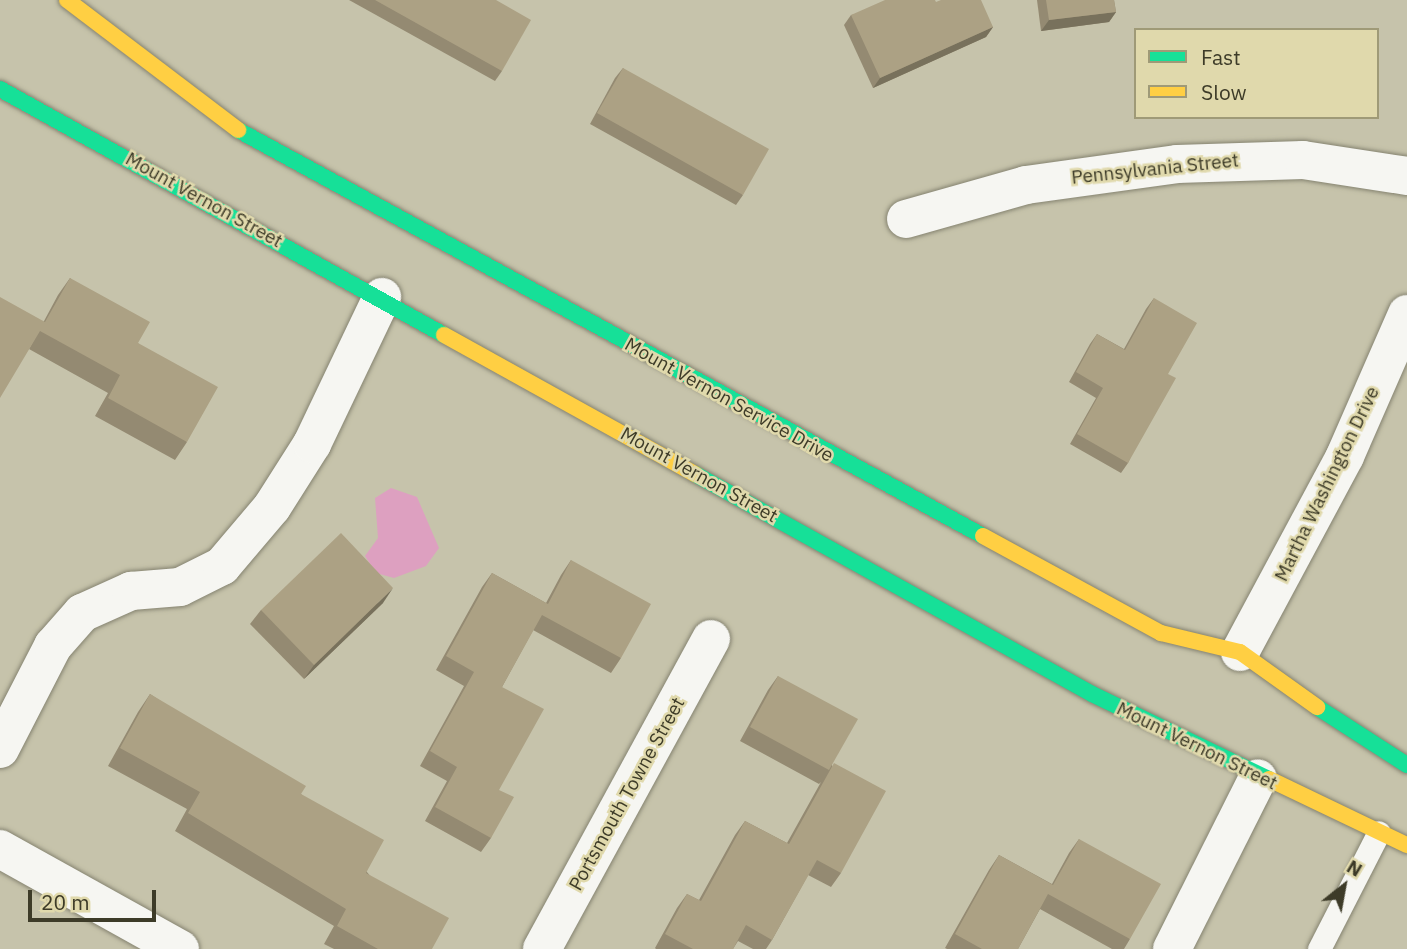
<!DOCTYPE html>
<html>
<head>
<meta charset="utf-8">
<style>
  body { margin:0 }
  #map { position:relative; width:1407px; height:949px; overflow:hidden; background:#c6c3ab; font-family:"IBM Plex Sans",sans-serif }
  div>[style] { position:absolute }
  .water>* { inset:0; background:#dda0c0 }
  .roads { filter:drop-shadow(0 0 2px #858370) drop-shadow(0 0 2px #858370) }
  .lane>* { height:23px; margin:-11.5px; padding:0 11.5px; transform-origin:11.5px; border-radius:11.5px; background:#f6f6f2 }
  .street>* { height:38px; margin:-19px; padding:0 19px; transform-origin:19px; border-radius:19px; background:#f6f6f2 }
  .fast>* { height:16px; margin:-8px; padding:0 8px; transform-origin:8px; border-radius:8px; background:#16e098 }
  .slow>* { height:16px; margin:-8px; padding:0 8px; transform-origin:8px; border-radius:8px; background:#ffcf43 }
  .wall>* { inset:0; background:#948a72 }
  .shaded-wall>* { inset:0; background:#78715c }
  .building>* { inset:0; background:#aca184 }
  span { translate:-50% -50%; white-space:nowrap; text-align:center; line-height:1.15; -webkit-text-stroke:5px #e0d9ac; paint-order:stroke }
  .street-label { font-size:19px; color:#3d3b28 }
  .legend { position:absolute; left:1134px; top:28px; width:245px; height:91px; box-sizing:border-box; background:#e0d9ac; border:2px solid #9f9a77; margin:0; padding:9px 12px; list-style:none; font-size:21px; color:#3d3b28 }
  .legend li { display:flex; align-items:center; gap:14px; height:35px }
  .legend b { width:35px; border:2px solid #9f9a77 }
  .north { position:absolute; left:1309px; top:851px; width:70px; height:70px; -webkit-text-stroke:5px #e0d9ac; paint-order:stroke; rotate:31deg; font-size:19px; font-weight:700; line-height:28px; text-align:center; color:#3d3b28 }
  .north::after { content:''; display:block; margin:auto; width:24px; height:32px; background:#3d3b28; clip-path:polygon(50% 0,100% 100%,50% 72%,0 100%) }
  .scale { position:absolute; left:28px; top:890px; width:128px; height:32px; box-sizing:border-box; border:4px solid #3d3b28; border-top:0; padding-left:9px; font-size:21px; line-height:24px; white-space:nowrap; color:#3d3b28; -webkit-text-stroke:5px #e0d9ac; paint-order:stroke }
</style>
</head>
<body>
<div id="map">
  <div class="water">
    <i style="clip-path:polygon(391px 488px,417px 497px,439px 548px,426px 566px,394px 578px,376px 573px,365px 556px,378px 538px,375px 498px)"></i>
  </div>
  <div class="roads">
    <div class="lane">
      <i style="left:1319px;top:949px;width:131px;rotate:-62.9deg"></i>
    </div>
    <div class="street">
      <i style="left:906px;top:219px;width:125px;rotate:-15.8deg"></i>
      <i style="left:1026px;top:185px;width:152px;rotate:-7.9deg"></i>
      <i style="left:1177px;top:164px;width:126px;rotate:-1.8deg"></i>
      <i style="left:1303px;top:160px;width:105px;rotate:8.7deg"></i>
      <i style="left:1240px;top:652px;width:222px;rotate:-61.8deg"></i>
      <i style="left:1345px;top:456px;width:155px;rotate:-66.4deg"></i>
      <i style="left:0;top:749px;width:116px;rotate:-62.8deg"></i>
      <i style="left:53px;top:646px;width:44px;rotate:-48.7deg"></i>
      <i style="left:82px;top:613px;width:54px;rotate:-24.2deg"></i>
      <i style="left:131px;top:591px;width:49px;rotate:-4.7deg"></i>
      <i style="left:180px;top:587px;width:47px;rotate:-26.6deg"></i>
      <i style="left:222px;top:566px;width:77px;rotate:-49.7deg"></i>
      <i style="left:272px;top:507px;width:75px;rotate:-57.6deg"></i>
      <i style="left:312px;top:444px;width:163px;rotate:-64.5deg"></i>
      <i style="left:0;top:849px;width:206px;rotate:29.1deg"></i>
      <i style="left:542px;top:949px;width:353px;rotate:-61.4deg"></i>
      <i style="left:1172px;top:949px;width:191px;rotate:-63.3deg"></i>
    </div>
    <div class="fast">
      <i style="left:0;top:89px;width:508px;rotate:28.99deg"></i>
      <i style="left:238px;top:130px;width:848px;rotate:28.59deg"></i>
      <i style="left:695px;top:474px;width:454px;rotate:29deg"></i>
      <i style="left:1092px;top:694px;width:196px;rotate:25.7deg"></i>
      <i style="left:1317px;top:707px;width:107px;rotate:32.8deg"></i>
    </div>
    <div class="slow">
      <i style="left:67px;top:0;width:215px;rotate:37.2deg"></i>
      <i style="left:444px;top:335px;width:287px;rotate:29deg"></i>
      <i style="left:983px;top:536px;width:203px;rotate:28.6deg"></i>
      <i style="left:1161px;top:633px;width:81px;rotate:13.5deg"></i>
      <i style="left:1240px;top:652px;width:95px;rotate:35.5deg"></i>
      <i style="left:1269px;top:779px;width:153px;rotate:25.6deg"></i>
    </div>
  </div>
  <div class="wall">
    <i style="clip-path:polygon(349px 0,496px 0,502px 71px,495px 81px)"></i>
    <i style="clip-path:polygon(1037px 0,1114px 0,1116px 12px,1109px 22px,1041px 31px)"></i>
    <i style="clip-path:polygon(936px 2px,993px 27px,986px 37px,873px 88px,844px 25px,851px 15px)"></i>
    <i style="clip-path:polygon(623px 68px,743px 195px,736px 205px,590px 124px,615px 78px)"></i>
    <i style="clip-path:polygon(70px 278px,138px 343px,187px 442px,175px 460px,95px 416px,108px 393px,29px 349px,58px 295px)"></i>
    <i style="clip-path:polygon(1154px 298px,1168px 374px,1128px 463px,1121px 473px,1070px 444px,1096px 398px,1069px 382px,1090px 344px,1097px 334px,1124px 349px,1146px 309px)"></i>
    <i style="clip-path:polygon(571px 560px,621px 658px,611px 673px,533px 630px,502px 687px,499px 790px,491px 838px,481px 852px,425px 821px,447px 781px,420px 766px,464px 686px,436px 670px,482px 587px,492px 573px,546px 603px,561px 575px)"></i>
    <i style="clip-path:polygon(383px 603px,304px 679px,250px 624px,261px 610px)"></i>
    <i style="clip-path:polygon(778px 676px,832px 764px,841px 873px,831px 887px,808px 875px,772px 940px,766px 949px,753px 949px,738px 941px,733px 949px,656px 949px,655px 948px,677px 908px,687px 894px,699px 900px,735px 835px,745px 821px,787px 843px,821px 782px,819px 784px,740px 741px,768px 690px)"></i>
    <i style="clip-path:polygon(150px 694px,301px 794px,432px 949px,334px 949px,324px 944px,334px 926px,175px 831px,187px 809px,108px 766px,138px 712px)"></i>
    <i style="clip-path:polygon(1079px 839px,1130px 939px,1124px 949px,1112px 949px,1040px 909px,1018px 949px,947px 949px,945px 948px,989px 870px,999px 855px,1052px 884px,1069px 853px)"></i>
  </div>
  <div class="shaded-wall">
    <i style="clip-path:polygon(1116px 12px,1109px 22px,1041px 31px,1049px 20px)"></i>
    <i style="clip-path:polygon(993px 27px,986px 37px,873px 88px,880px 78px)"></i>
    <i style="clip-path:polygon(393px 588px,383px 603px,304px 679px,314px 665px)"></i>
  </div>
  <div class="building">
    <i style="clip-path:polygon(375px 0,496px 0,531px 20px,502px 71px)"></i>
    <i style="clip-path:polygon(885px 0,935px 0,936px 2px,941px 0,981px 0,993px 27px,880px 78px,851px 15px)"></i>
    <i style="clip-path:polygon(1046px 0,1114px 0,1116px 12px,1049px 20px)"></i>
    <i style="clip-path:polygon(623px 68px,769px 149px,743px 195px,597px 113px)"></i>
    <i style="clip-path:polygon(70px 278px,150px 322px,138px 343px,218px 387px,187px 442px,108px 398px,120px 375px,40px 331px,0 398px,0 297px,45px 322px)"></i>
    <i style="clip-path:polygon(1154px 298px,1197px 323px,1168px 374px,1176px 378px,1128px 463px,1077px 434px,1103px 388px,1076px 372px,1097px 334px,1125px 350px)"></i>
    <i style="clip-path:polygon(341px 533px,393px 588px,314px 665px,261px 610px)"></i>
    <i style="clip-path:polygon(571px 560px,651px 604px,621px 658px,542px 615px,502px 687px,544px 709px,499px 790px,514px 797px,491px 838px,435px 807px,457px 767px,430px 751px,474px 672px,446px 656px,492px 573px,548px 604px)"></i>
    <i style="clip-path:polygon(778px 676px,858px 719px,829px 770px,750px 727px)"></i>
    <i style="clip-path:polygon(150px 694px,306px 786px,301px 794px,384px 840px,366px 873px,449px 918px,432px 949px,378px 949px,337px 926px,346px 909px,188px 813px,200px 792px,120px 748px)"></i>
    <i style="clip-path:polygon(834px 763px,886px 791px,841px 873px,817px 860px,772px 940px,746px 925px,733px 949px,693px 949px,665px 934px,687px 894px,701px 901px,745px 821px,789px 844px)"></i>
    <i style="clip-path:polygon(1079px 839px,1161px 884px,1130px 939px,1048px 894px,1018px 949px,982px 949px,955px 934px,999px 855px,1053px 885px)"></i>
  </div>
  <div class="street-label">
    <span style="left:1155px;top:169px;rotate:-6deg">Pennsylvania Street</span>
    <span style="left:204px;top:200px;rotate:29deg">Mount Vernon Street</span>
    <span style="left:729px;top:400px;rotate:29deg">Mount Vernon Service Drive</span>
    <span style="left:699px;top:475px;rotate:29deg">Mount Vernon Street</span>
    <span style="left:1327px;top:484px;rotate:-64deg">Martha Washington Drive</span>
    <span style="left:1197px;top:746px;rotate:26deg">Mount Vernon Street</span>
    <span style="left:627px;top:794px;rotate:-61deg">Portsmouth Towne Street</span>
  </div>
  <ul class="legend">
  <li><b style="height:9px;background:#16e098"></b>Fast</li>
  <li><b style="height:9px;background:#ffcf43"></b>Slow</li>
  </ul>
  <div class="north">N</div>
  <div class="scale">20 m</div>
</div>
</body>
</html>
